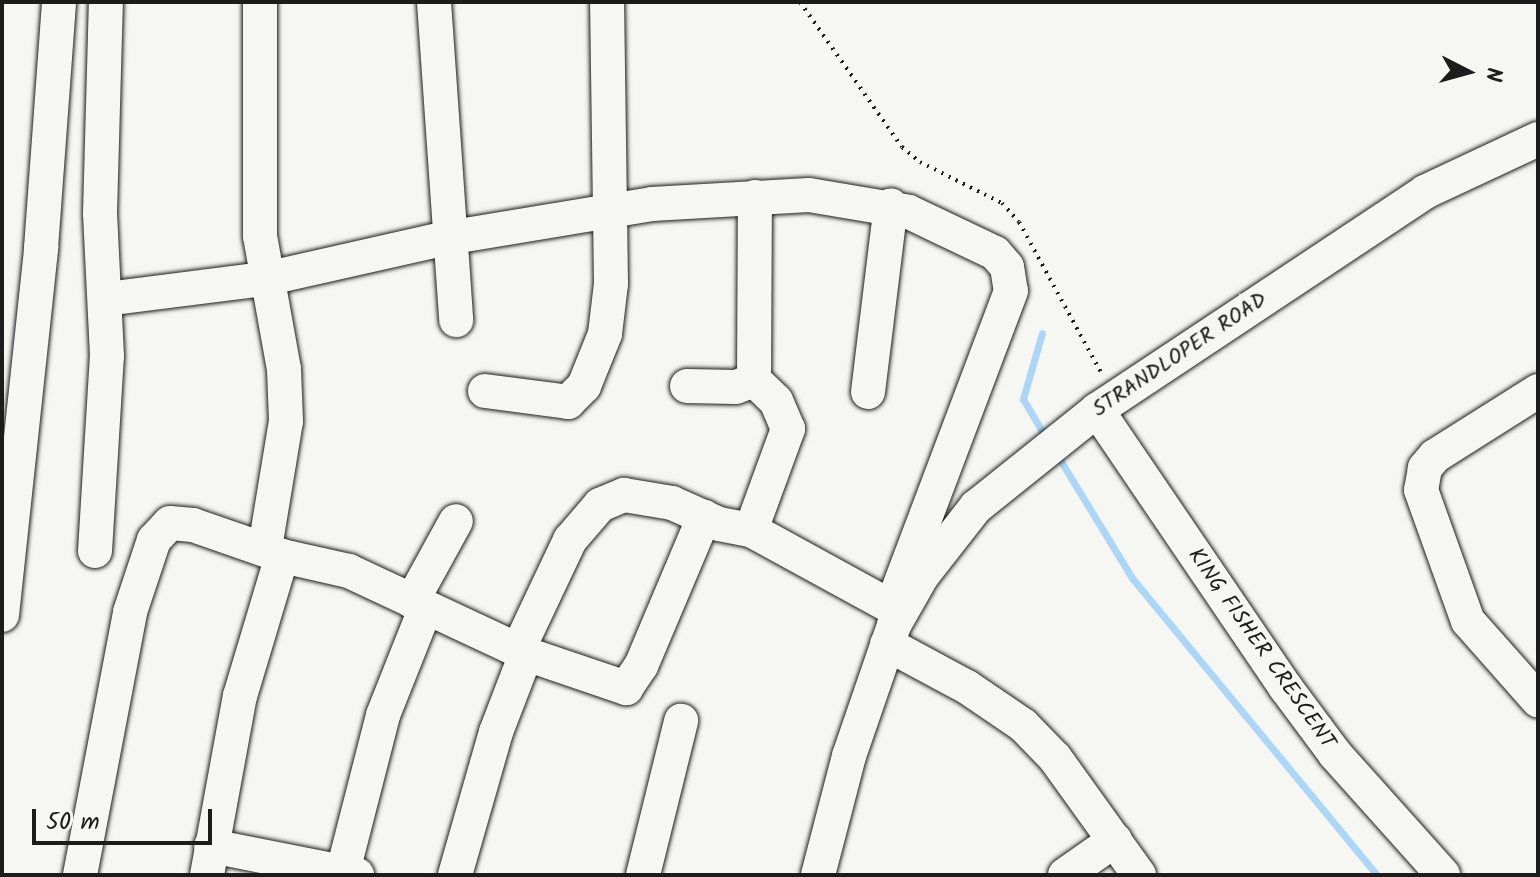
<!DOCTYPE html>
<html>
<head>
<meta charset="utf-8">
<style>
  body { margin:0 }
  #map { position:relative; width:1540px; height:877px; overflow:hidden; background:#f6f6f2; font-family:Kalam,sans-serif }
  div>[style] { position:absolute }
  .stream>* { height:7px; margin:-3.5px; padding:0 3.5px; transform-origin:3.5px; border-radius:3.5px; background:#acd6f7 }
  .path>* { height:4px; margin-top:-2px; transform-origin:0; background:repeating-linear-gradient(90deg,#1c1c1c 0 2px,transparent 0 8px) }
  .roads { filter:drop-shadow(0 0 2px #1c1c1c) drop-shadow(0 0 2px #1c1c1c) }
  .minor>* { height:34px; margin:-17px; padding:0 17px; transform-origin:17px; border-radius:17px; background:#f6f6f2 }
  span { translate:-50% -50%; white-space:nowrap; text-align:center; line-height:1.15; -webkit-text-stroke:7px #f6f6f2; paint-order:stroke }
  .street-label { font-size:22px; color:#1c1c1c }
  .frame { position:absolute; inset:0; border:4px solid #1c1c1c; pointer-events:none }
  .north { position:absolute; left:1428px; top:32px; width:80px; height:80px; -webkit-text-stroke:6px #f6f6f2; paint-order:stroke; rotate:96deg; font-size:22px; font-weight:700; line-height:32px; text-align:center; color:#1c1c1c }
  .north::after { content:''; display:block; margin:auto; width:28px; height:36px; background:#1c1c1c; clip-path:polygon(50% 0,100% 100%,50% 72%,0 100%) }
  .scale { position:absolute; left:32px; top:809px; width:180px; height:36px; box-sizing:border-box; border:4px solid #1c1c1c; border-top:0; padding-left:10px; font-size:24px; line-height:28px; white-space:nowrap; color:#1c1c1c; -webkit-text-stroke:6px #f6f6f2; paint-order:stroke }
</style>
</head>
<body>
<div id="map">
  <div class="stream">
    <i style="left:1042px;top:333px;width:69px;rotate:106.1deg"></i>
    <i style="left:1023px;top:399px;width:45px;rotate:59.5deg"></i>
    <i style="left:1057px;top:455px;width:144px;rotate:58.6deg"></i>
    <i style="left:1132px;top:578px;width:385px;rotate:50.5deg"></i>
  </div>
  <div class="path">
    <i style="left:800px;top:2px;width:177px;rotate:54.9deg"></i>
    <i style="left:902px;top:147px;width:23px;rotate:40deg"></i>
    <i style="left:920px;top:162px;width:92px;rotate:26.6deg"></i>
    <i style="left:1002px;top:203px;width:25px;rotate:48deg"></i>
    <i style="left:1019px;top:222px;width:173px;rotate:61.4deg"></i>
  </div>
  <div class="roads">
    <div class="minor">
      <i style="left:260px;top:2px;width:234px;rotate:90deg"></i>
      <i style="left:260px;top:236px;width:135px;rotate:79.8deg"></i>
      <i style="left:284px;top:369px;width:52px;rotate:87.8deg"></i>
      <i style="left:286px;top:421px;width:129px;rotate:99.4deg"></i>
      <i style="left:434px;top:2px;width:319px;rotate:86deg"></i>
      <i style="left:106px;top:299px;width:160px;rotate:-7.2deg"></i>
      <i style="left:265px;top:279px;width:187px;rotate:-12.7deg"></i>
      <i style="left:447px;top:238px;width:208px;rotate:-9.4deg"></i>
      <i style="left:652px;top:204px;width:157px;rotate:-3.3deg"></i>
      <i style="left:809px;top:195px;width:101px;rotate:9.6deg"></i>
      <i style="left:909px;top:212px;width:95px;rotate:25.5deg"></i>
      <i style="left:995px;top:253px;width:18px;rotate:49deg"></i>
      <i style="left:1007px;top:267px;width:24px;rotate:81deg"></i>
      <i style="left:1011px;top:291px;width:337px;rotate:110.7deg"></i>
      <i style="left:687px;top:386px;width:49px;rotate:1.2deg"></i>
      <i style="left:736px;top:387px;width:19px;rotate:-21deg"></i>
      <i style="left:485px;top:391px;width:84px;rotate:7.5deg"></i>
      <i style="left:568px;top:402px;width:23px;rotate:-45deg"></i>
      <i style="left:584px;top:386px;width:56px;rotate:-68deg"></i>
      <i style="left:605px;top:334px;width:50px;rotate:-83.2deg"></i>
      <i style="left:611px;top:284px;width:282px;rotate:-90.8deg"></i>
      <i style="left:1538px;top:391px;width:122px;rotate:147.7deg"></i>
      <i style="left:1435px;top:456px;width:16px;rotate:130deg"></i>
      <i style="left:1425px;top:468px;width:22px;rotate:100deg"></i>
      <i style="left:1421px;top:490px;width:139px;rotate:70.3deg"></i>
      <i style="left:1468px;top:621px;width:106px;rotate:48.5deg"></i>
      <i style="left:868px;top:392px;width:188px;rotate:-83deg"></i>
      <i style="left:1097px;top:410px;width:336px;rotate:55.8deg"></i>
      <i style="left:1286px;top:688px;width:82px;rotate:53.4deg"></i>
      <i style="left:1335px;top:754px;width:162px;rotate:48.2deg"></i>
      <i style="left:751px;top:530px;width:108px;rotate:-69.9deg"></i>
      <i style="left:788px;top:429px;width:30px;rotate:-113deg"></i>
      <i style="left:776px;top:401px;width:30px;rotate:-136deg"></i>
      <i style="left:754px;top:380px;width:183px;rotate:-89.7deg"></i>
      <i style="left:95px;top:551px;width:195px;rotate:-86.5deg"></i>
      <i style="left:107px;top:356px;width:143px;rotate:-92.8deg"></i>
      <i style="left:100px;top:213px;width:211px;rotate:-88.4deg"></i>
      <i style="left:412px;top:601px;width:91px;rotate:-61.2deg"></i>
      <i style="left:2px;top:615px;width:369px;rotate:-83.9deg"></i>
      <i style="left:41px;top:248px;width:247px;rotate:-85.8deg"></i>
      <i style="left:887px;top:644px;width:91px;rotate:28.3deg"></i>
      <i style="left:967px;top:687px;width:68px;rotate:34.2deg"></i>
      <i style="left:1023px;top:725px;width:46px;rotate:45.9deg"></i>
      <i style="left:1055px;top:758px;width:144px;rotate:54.3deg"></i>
      <i style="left:518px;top:650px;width:122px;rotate:-64.7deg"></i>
      <i style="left:570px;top:540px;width:46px;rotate:-49.4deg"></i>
      <i style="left:600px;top:505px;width:26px;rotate:-23deg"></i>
      <i style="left:624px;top:495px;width:49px;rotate:9.5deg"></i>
      <i style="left:672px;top:503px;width:51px;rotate:24.1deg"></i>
      <i style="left:719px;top:524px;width:33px;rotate:11deg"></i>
      <i style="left:751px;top:530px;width:171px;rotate:28.7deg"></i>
      <i style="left:211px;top:846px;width:149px;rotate:11.2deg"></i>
      <i style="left:80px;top:875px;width:268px;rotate:-79.2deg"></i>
      <i style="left:130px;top:612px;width:76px;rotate:-71.6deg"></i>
      <i style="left:154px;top:540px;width:23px;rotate:-47deg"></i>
      <i style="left:170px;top:523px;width:23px;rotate:5deg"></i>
      <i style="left:193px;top:525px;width:94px;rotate:19.2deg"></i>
      <i style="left:282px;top:556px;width:69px;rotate:12.6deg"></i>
      <i style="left:349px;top:571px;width:195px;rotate:25.1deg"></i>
      <i style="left:526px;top:654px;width:106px;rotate:18.8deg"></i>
      <i style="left:626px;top:688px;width:27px;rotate:-56deg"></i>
      <i style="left:641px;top:666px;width:162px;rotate:-67.1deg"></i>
      <i style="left:207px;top:875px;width:182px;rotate:-79.6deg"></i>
      <i style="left:240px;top:696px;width:146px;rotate:-73.3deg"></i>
      <i style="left:342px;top:875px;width:165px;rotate:-75.6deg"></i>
      <i style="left:383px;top:715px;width:116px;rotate:-68.3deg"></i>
      <i style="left:455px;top:875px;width:149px;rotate:-74deg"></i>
      <i style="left:496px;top:732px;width:84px;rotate:-69deg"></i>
      <i style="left:643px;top:875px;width:159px;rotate:-76.1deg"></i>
      <i style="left:818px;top:875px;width:123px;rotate:-75.4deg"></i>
      <i style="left:849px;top:756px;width:139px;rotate:-71deg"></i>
      <i style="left:894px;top:625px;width:56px;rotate:-60.3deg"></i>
      <i style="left:922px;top:576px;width:88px;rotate:-52deg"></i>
      <i style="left:976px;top:507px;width:155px;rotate:-38.7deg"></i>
      <i style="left:1097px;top:410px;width:394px;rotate:-33.6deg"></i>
      <i style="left:1425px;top:192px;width:125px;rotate:-25.1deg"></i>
      <i style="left:1065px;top:875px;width:61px;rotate:-35deg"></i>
    </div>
  </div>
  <div class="street-label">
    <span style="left:1180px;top:355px;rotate:-34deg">STRANDLOPER ROAD</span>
    <span style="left:1261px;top:649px;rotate:55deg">KING FISHER CRESCENT</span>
  </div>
  <div class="frame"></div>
  <div class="north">N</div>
  <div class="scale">50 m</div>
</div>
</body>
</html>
